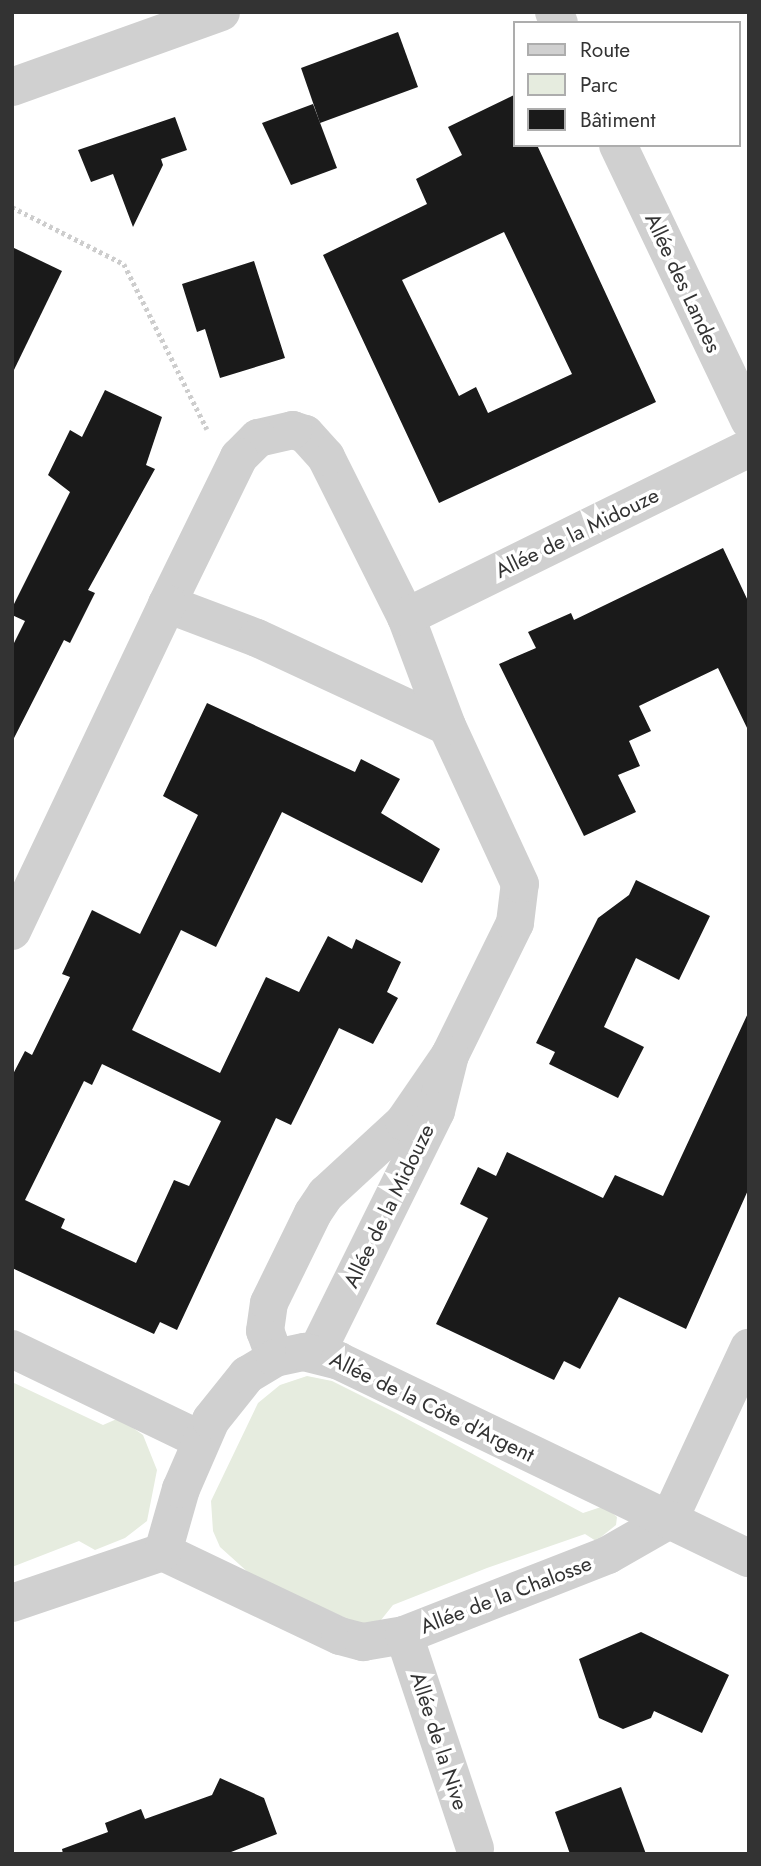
<!DOCTYPE html>
<html>
<head>
<meta charset="utf-8">
<style>
  body { margin:0 }
  #map { position:relative; width:761px; height:1866px; overflow:hidden; background:#fff; font-family:Jost,sans-serif }
  div>[style] { position:absolute }
  .green>* { inset:0; background:#e6ecdf }
  .building>* { inset:0; background:#1a1a1a }
  .path>* { height:4.5px; margin-top:-2.25px; transform-origin:0; background:repeating-linear-gradient(90deg,#cdcdcd 0 3.5px,transparent 0 7px) }
  .minor>* { height:38px; margin:-19px; padding:0 19px; transform-origin:19px; border-radius:19px; background:#d0d0d0 }
  span { translate:-50% -50%; white-space:nowrap; text-align:center; line-height:1.15; -webkit-text-stroke:7px #fff; paint-order:stroke }
  .street-label { font-size:21px; color:#333 }
  .frame { position:absolute; inset:0; border:14px solid #333; pointer-events:none }
  .legend { position:absolute; left:513px; top:21px; width:228px; height:126px; box-sizing:border-box; background:#fff; border:2px solid #adadad; margin:0; padding:9px 12px; list-style:none; font-size:21px; color:#333 }
  .legend li { display:flex; align-items:center; gap:14px; height:35px }
  .legend b { width:35px; border:2px solid #adadad }
</style>
</head>
<body>
<div id="map">
  <div class="green">
    <i style="clip-path:polygon(307px 1376px,332px 1381px,396px 1413px,583px 1513px,604px 1506px,617px 1517px,616px 1525px,596px 1541px,585px 1534px,487px 1568px,393px 1605px,381px 1620px,360px 1625px,250px 1574px,220px 1547px,213px 1531px,211px 1501px,258px 1403px,280px 1385px)"></i>
    <i style="clip-path:polygon(12px 1382px,103px 1425px,119px 1418px,143px 1435px,157px 1470px,147px 1521px,125px 1538px,95px 1550px,79px 1541px,12px 1567px)"></i>
  </div>
  <div class="building">
    <i style="clip-path:polygon(398px 32px,418px 87px,320px 123px,301px 68px)"></i>
    <i style="clip-path:polygon(evenodd,514px 95px,514px 145px,537px 145px,656px 402px,439px 503px,323px 255px,427px 204px,416px 179px,462px 155px,448px 127px,514px 95px,504px 232px,572px 374px,488px 413px,476px 387px,459px 396px,402px 280px,504px 232px)"></i>
    <i style="clip-path:polygon(313px 104px,337px 168px,291px 185px,262px 123px)"></i>
    <i style="clip-path:polygon(175px 117px,187px 150px,161px 159px,163px 165px,133px 227px,113px 174px,91px 182px,78px 150px)"></i>
    <i style="clip-path:polygon(12px 247px,62px 271px,12px 374px)"></i>
    <i style="clip-path:polygon(254px 261px,285px 358px,220px 378px,205px 329px,197px 332px,182px 284px)"></i>
    <i style="clip-path:polygon(105px 390px,162px 417px,146px 465px,155px 469px,88px 590px,95px 593px,70px 643px,64px 640px,12px 742px,12px 647px,25px 621px,12px 615px,12px 608px,70px 492px,48px 475px,70px 430px,82px 437px)"></i>
    <i style="clip-path:polygon(723px 548px,749px 603px,749px 732px,718px 668px,639px 706px,651px 731px,629px 741px,640px 766px,618px 775px,636px 812px,584px 836px,499px 664px,536px 648px,528px 632px,571px 613px,574px 620px)"></i>
    <i style="clip-path:polygon(evenodd,207px 703px,355px 772px,361px 759px,400px 779px,381px 813px,440px 849px,422px 883px,282px 812px,216px 947px,181px 930px,132px 1030px,220px 1073px,266px 977px,299px 992px,328px 936px,352px 949px,356px 939px,401px 962px,387px 992px,398px 998px,373px 1044px,339px 1028px,291px 1125px,276px 1118px,177px 1330px,160px 1322px,154px 1334px,12px 1268px,12px 1076px,25px 1051px,32px 1055px,70px 977px,62px 974px,92px 910px,140px 934px,198px 815px,163px 796px,207px 703px,102px 1064px,221px 1121px,189px 1186px,174px 1180px,136px 1263px,61px 1228px,65px 1219px,25px 1200px,84px 1081px,92px 1085px,102px 1064px)"></i>
    <i style="clip-path:polygon(636px 880px,710px 916px,679px 980px,636px 958px,604px 1027px,644px 1047px,618px 1098px,549px 1064px,555px 1052px,536px 1043px,598px 918px,629px 895px)"></i>
    <i style="clip-path:polygon(749px 1011px,749px 1188px,686px 1329px,619px 1297px,580px 1369px,564px 1361px,554px 1380px,436px 1324px,488px 1218px,460px 1204px,478px 1167px,496px 1176px,507px 1152px,603px 1198px,615px 1175px,663px 1196px)"></i>
    <i style="clip-path:polygon(641px 1632px,729px 1675px,702px 1733px,654px 1711px,651px 1718px,623px 1729px,599px 1718px,579px 1659px)"></i>
    <i style="clip-path:polygon(220px 1778px,264px 1798px,277px 1834px,226px 1854px,63px 1854px,62px 1849px,108px 1832px,105px 1823px,141px 1809px,145px 1819px,212px 1795px)"></i>
    <i style="clip-path:polygon(621px 1787px,646px 1854px,570px 1854px,555px 1812px)"></i>
  </div>
  <div class="path">
    <i style="left:12px;top:207px;width:126px;rotate:27deg"></i>
    <i style="left:124px;top:264px;width:185px;rotate:63.3deg"></i>
  </div>
  <div class="minor">
    <i style="left:554px;top:12px;width:12px;rotate:66deg"></i>
    <i style="left:12px;top:87px;width:222px;rotate:-19.7deg"></i>
    <i style="left:618px;top:145px;width:305px;rotate:64.5deg"></i>
    <i style="left:406px;top:617px;width:179px;rotate:-116.6deg"></i>
    <i style="left:326px;top:457px;width:31px;rotate:-132deg"></i>
    <i style="left:305px;top:434px;width:13px;rotate:-162deg"></i>
    <i style="left:293px;top:430px;width:36px;rotate:167deg"></i>
    <i style="left:258px;top:438px;width:27px;rotate:135deg"></i>
    <i style="left:239px;top:457px;width:164px;rotate:116.1deg"></i>
    <i style="left:167px;top:604px;width:96px;rotate:20.7deg"></i>
    <i style="left:257px;top:638px;width:209px;rotate:24.9deg"></i>
    <i style="left:12px;top:931px;width:362px;rotate:-64.6deg"></i>
    <i style="left:450px;top:1055px;width:147px;rotate:-63.8deg"></i>
    <i style="left:515px;top:923px;width:39px;rotate:-83deg"></i>
    <i style="left:520px;top:884px;width:174px;rotate:-114.8deg"></i>
    <i style="left:447px;top:726px;width:116px;rotate:-110.6deg"></i>
    <i style="left:406px;top:617px;width:382px;rotate:-26.2deg"></i>
    <i style="left:12px;top:1349px;width:210px;rotate:25.7deg"></i>
    <i style="left:275px;top:1358px;width:29px;rotate:-110deg"></i>
    <i style="left:265px;top:1331px;width:28px;rotate:-82deg"></i>
    <i style="left:269px;top:1303px;width:100px;rotate:-63.9deg"></i>
    <i style="left:313px;top:1213px;width:23px;rotate:-56deg"></i>
    <i style="left:326px;top:1194px;width:106px;rotate:-42.7deg"></i>
    <i style="left:404px;top:1122px;width:81px;rotate:-55.5deg"></i>
    <i style="left:450px;top:1055px;width:58px;rotate:104deg"></i>
    <i style="left:436px;top:1111px;width:269px;rotate:116.3deg"></i>
    <i style="left:163px;top:1552px;width:196px;rotate:25.4deg"></i>
    <i style="left:340px;top:1636px;width:24px;rotate:15deg"></i>
    <i style="left:363px;top:1642px;width:42px;rotate:-9.7deg"></i>
    <i style="left:404px;top:1635px;width:219px;rotate:-21.4deg"></i>
    <i style="left:608px;top:1555px;width:70px;rotate:-29.8deg"></i>
    <i style="left:669px;top:1520px;width:190px;rotate:-65.1deg"></i>
    <i style="left:12px;top:1603px;width:159px;rotate:-18.7deg"></i>
    <i style="left:163px;top:1552px;width:66px;rotate:-74.1deg"></i>
    <i style="left:181px;top:1489px;width:75px;rotate:-66.5deg"></i>
    <i style="left:211px;top:1420px;width:58px;rotate:-51.3deg"></i>
    <i style="left:247px;top:1375px;width:33px;rotate:-31deg"></i>
    <i style="left:275px;top:1358px;width:30px;rotate:-12deg"></i>
    <i style="left:304px;top:1352px;width:36px;rotate:14deg"></i>
    <i style="left:339px;top:1361px;width:455px;rotate:25.7deg"></i>
    <i style="left:404px;top:1635px;width:225px;rotate:71.6deg"></i>
  </div>
  <div class="street-label">
    <span style="left:683px;top:283px;rotate:65deg">Allée des Landes</span>
    <span style="left:577px;top:533px;rotate:-26deg">Allée de la Midouze</span>
    <span style="left:389px;top:1206px;rotate:-64deg">Allée de la Midouze</span>
    <span style="left:432px;top:1407px;rotate:26deg">Allée de la Côte d'Argent</span>
    <span style="left:506px;top:1595px;rotate:-21deg">Allée de la Chalosse</span>
    <span style="left:439px;top:1741px;rotate:72deg">Allée de la Nive</span>
  </div>
  <div class="frame"></div>
  <ul class="legend">
  <li><b style="height:9px;background:#d0d0d0"></b>Route</li>
  <li><b style="height:19px;background:#e6ecdf"></b>Parc</li>
  <li><b style="height:19px;background:#1a1a1a"></b>Bâtiment</li>
  </ul>
</div>
</body>
</html>
